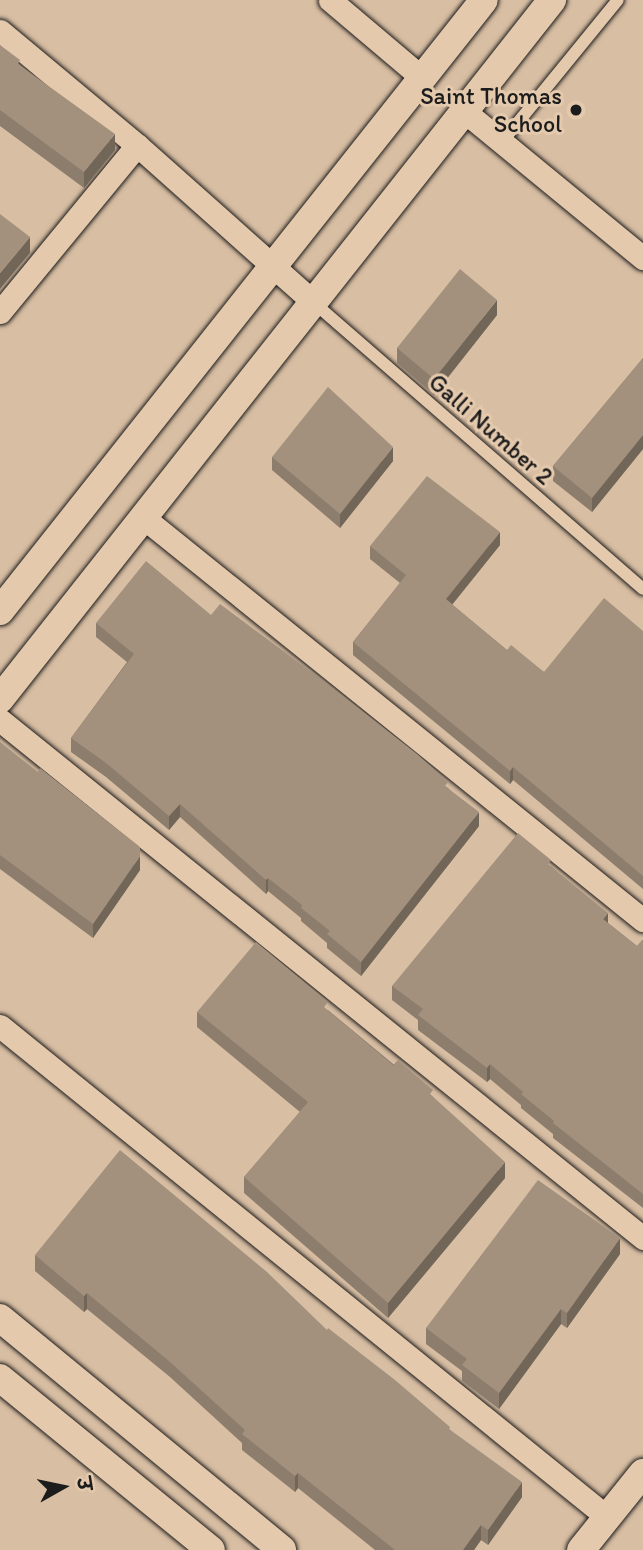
<!DOCTYPE html>
<html>
<head>
<meta charset="utf-8">
<style>
  body { margin:0 }
  #map { position:relative; width:643px; height:1550px; overflow:hidden; background:#d8bea3; font-family:Itim,"Playpen Sans Deva",sans-serif }
  div>[style] { position:absolute }
  .roads { filter:drop-shadow(0 0 2px #1c1c1c) drop-shadow(0 0 2px #1c1c1c) }
  .service>* { height:12px; margin:-6px; padding:0 6px; transform-origin:6px; border-radius:6px; background:#e4c9ac }
  .minor>* { height:23px; margin:-11.5px; padding:0 11.5px; transform-origin:11.5px; border-radius:11.5px; background:#e4c9ac }
  .tertiary>* { height:28px; margin:-14px; padding:0 14px; transform-origin:14px; border-radius:14px; background:#e4c9ac }
  .wall>* { inset:0; background:#8c7d6c }
  .shaded-wall>* { inset:0; background:#726658 }
  .building>* { inset:0; background:#a3917e }
  .dots>* { width:19px; height:19px; translate:-50% -50%; box-sizing:border-box; border:4px solid #e4c9ac; border-radius:50% }
  span { translate:-50% -50%; white-space:nowrap; text-align:center; line-height:1.15; -webkit-text-stroke:6px #e4c9ac; paint-order:stroke }
  .poi-label { font-size:24px; color:#1c1c1c }
  .right { translate:-100% -50%; text-align:right }
  .street-label { font-size:24px; color:#1c1c1c }
  .north { position:absolute; left:28px; top:1452px; width:70px; height:70px; -webkit-text-stroke:5px #e4c9ac; paint-order:stroke; rotate:81deg; font-size:19px; font-weight:700; line-height:28px; text-align:center; color:#1c1c1c }
  .north::after { content:''; display:block; margin:auto; width:24px; height:32px; background:#1c1c1c; clip-path:polygon(50% 0,100% 100%,50% 72%,0 100%) }
</style>
</head>
<body>
<div id="map">
  <div class="roads">
    <div class="service">
      <i style="left:502px;top:142px;width:183px;rotate:-50.8deg"></i>
      <i style="left:313px;top:302px;width:437px;rotate:41deg"></i>
    </div>
    <div class="minor">
      <i style="left:330px;top:0;width:119px;rotate:40.2deg"></i>
      <i style="left:0;top:31px;width:178px;rotate:39.8deg"></i>
      <i style="left:137px;top:145px;width:234px;rotate:41.7deg"></i>
      <i style="left:464px;top:111px;width:232px;rotate:39.4deg"></i>
      <i style="left:0;top:312px;width:216px;rotate:-50.6deg"></i>
      <i style="left:144px;top:518px;width:641px;rotate:38.86deg"></i>
      <i style="left:0;top:720px;width:826px;rotate:38.85deg"></i>
      <i style="left:0;top:1026px;width:781px;rotate:38.97deg"></i>
    </div>
    <div class="tertiary">
      <i style="left:0;top:611px;width:779px;rotate:-51.62deg"></i>
      <i style="left:0;top:699px;width:891px;rotate:-51.7deg"></i>
      <i style="left:0;top:1318px;width:365px;rotate:39.4deg"></i>
      <i style="left:0;top:1378px;width:272px;rotate:39.2deg"></i>
      <i style="left:581px;top:1550px;width:99px;rotate:-51.2deg"></i>
    </div>
  </div>
  <div class="wall">
    <i style="clip-path:polygon(0 45px,20px 66px,115px 150px,84px 188px,0 126px)"></i>
    <i style="clip-path:polygon(497px 315px,434px 395px,397px 363px,397px 348px)"></i>
    <i style="clip-path:polygon(643px 358px,643px 449px,592px 512px,553px 481px,553px 466px)"></i>
    <i style="clip-path:polygon(272px 457px,393px 461px,340px 528px,272px 470px)"></i>
    <i style="clip-path:polygon(500px 545px,452px 605px,507px 650px,544px 672px,643px 631px,643px 889px,513px 780px,510px 784px,353px 655px,353px 642px,400px 583px,370px 559px,370px 546px)"></i>
    <i style="clip-path:polygon(211px 615px,448px 788px,479px 826px,361px 976px,327px 948px,327px 943px,301px 921px,301px 918px,268px 891px,266px 894px,180px 817px,169px 830px,106px 777px,71px 752px,71px 738px,127px 662px,96px 637px,96px 623px)"></i>
    <i style="clip-path:polygon(0 742px,140px 870px,93px 938px,0 869px)"></i>
    <i style="clip-path:polygon(551px 866px,608px 923px,637px 946px,643px 940px,643px 1208px,553px 1138px,553px 1134px,521px 1108px,521px 1105px,490px 1079px,487px 1082px,418px 1030px,418px 1020px,392px 1000px,392px 986px)"></i>
    <i style="clip-path:polygon(328px 1010px,433px 1097px,505px 1178px,388px 1318px,244px 1193px,244px 1177px,300px 1112px,197px 1027px,197px 1012px)"></i>
    <i style="clip-path:polygon(620px 1254px,567px 1328px,561px 1324px,499px 1409px,462px 1381px,462px 1371px,426px 1344px,426px 1328px)"></i>
    <i style="clip-path:polygon(35px 1255px,327px 1330px,450px 1430px,522px 1497px,488px 1545px,481px 1540px,474px 1550px,375px 1550px,298px 1488px,295px 1492px,242px 1450px,242px 1443px,170px 1377px,87px 1309px,84px 1312px,35px 1271px)"></i>
  </div>
  <div class="shaded-wall">
    <i style="clip-path:polygon(115px 134px,115px 150px,84px 188px,84px 172px)"></i>
    <i style="clip-path:polygon(30px 237px,30px 253px,0 289px,0 273px)"></i>
    <i style="clip-path:polygon(497px 300px,497px 315px,434px 395px,434px 379px)"></i>
    <i style="clip-path:polygon(643px 435px,643px 449px,592px 512px,592px 498px)"></i>
    <i style="clip-path:polygon(393px 447px,393px 461px,340px 528px,340px 514px)"></i>
    <i style="clip-path:polygon(500px 532px,500px 545px,446px 612px,446px 599px)"></i>
    <i style="clip-path:polygon(513px 767px,513px 780px,510px 784px,510px 771px)"></i>
    <i style="clip-path:polygon(180px 804px,180px 817px,169px 830px,169px 816px)"></i>
    <i style="clip-path:polygon(479px 812px,479px 826px,361px 976px,361px 962px)"></i>
    <i style="clip-path:polygon(140px 856px,140px 870px,93px 938px,93px 924px)"></i>
    <i style="clip-path:polygon(268px 878px,268px 891px,266px 894px,266px 880px)"></i>
    <i style="clip-path:polygon(608px 913px,608px 927px,603px 919px)"></i>
    <i style="clip-path:polygon(490px 1064px,490px 1079px,487px 1082px,487px 1068px)"></i>
    <i style="clip-path:polygon(505px 1162px,505px 1178px,388px 1318px,388px 1303px)"></i>
    <i style="clip-path:polygon(620px 1238px,620px 1254px,567px 1328px,567px 1313px)"></i>
    <i style="clip-path:polygon(87px 1293px,87px 1309px,84px 1312px,84px 1296px)"></i>
    <i style="clip-path:polygon(561px 1309px,561px 1324px,499px 1409px,499px 1393px)"></i>
    <i style="clip-path:polygon(298px 1473px,298px 1488px,295px 1492px,295px 1476px)"></i>
    <i style="clip-path:polygon(522px 1482px,522px 1497px,488px 1545px,488px 1530px)"></i>
    <i style="clip-path:polygon(481px 1525px,481px 1540px,474px 1550px,463px 1550px)"></i>
  </div>
  <div class="building">
    <i style="clip-path:polygon(0 45px,20px 60px,18px 64px,115px 134px,84px 172px,0 110px)"></i>
    <i style="clip-path:polygon(0 214px,30px 237px,0 273px)"></i>
    <i style="clip-path:polygon(460px 269px,497px 300px,434px 379px,397px 348px)"></i>
    <i style="clip-path:polygon(643px 358px,643px 435px,592px 498px,553px 466px)"></i>
    <i style="clip-path:polygon(328px 387px,393px 447px,340px 514px,272px 457px)"></i>
    <i style="clip-path:polygon(427px 476px,500px 532px,446px 599px,507px 650px,511px 645px,544px 672px,604px 598px,643px 631px,643px 876px,513px 767px,510px 771px,353px 642px,406px 575px,370px 546px)"></i>
    <i style="clip-path:polygon(146px 561px,211px 615px,220px 604px,325px 682px,417px 754px,448px 782px,445px 786px,479px 812px,361px 962px,327px 934px,330px 931px,301px 908px,302px 905px,268px 878px,266px 880px,180px 804px,169px 816px,106px 763px,71px 738px,134px 654px,96px 623px)"></i>
    <i style="clip-path:polygon(0 742px,38px 772px,40px 768px,140px 847px,140px 856px,93px 924px,0 855px)"></i>
    <i style="clip-path:polygon(518px 833px,551px 860px,548px 864px,608px 913px,603px 919px,637px 946px,642px 940px,643px 940px,643px 1194px,553px 1123px,554px 1121px,521px 1094px,523px 1092px,490px 1064px,487px 1068px,418px 1015px,423px 1009px,392px 986px)"></i>
    <i style="clip-path:polygon(256px 942px,328px 1002px,324px 1007px,393px 1065px,398px 1060px,433px 1090px,430px 1094px,505px 1162px,388px 1303px,244px 1177px,308px 1102px,197px 1012px)"></i>
    <i style="clip-path:polygon(120px 1150px,267px 1272px,327px 1330px,328px 1328px,395px 1380px,450px 1427px,449px 1429px,522px 1482px,488px 1530px,481px 1525px,463px 1550px,395px 1550px,298px 1473px,295px 1476px,242px 1434px,245px 1430px,170px 1362px,87px 1293px,84px 1296px,35px 1255px)"></i>
    <i style="clip-path:polygon(538px 1180px,620px 1238px,567px 1313px,561px 1309px,499px 1393px,462px 1365px,467px 1359px,426px 1328px)"></i>
  </div>
  <div class="dots">
    <i style="left:576px;top:110px;background:#1c1c1c"></i>
  </div>
  <div class="poi-label">
    <span class="right" style="left:562px;top:110px">Saint Thomas<br>School</span>
  </div>
  <div class="street-label">
    <span style="left:491px;top:429px;rotate:41deg">Galli Number 2</span>
  </div>
  <div class="north">उ</div>
</div>
</body>
</html>
